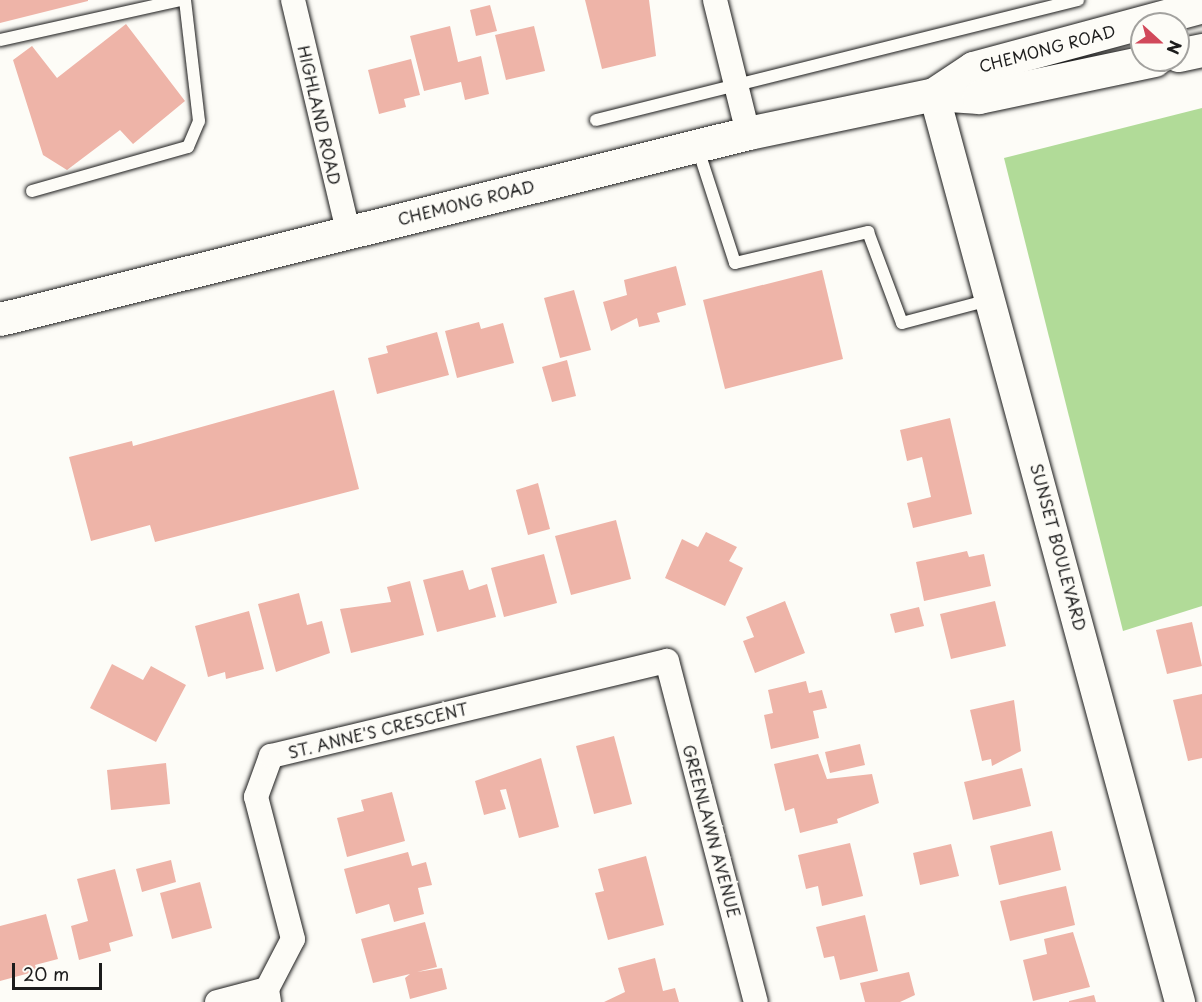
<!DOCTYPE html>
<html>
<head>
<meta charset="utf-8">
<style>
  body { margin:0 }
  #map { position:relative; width:1202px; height:1002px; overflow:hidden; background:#fdfcf7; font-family:"Playpen Sans",sans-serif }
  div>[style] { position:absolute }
  .green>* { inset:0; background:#b1db98 }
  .building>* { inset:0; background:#eeb4a8 }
  .roads { filter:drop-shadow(0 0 2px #1c1c1c) drop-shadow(0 0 2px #1c1c1c) }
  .service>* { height:12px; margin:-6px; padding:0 6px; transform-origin:6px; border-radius:6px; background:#fdfcf7 }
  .minor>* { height:24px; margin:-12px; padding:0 12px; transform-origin:12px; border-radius:12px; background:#fdfcf7 }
  .tertiary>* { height:30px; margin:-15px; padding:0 15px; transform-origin:15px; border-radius:15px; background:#fdfcf7 }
  .secondary>* { height:33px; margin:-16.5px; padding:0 16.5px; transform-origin:16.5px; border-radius:16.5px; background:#fdfcf7 }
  span { translate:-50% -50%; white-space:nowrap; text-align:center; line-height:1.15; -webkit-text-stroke:6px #fdfcf7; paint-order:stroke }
  .street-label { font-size:16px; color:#1c1c1c }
  .north { position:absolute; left:1130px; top:12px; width:60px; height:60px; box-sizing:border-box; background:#fdfcf7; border:2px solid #a3a29f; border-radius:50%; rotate:111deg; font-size:16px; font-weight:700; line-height:24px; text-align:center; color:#1c1c1c }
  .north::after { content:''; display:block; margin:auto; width:21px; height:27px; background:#d1495b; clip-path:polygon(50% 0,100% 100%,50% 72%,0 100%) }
  .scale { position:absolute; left:12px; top:963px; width:90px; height:27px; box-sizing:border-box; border:3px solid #1c1c1c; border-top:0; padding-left:8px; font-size:18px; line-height:21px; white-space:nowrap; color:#1c1c1c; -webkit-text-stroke:4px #fdfcf7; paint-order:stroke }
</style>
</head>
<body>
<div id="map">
  <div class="green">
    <i style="clip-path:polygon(1202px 108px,1202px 606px,1123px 631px,1004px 158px)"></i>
  </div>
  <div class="building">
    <i style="clip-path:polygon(0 0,88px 0,88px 1px,0 23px)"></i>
    <i style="clip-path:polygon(585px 0,649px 0,656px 56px,602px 69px)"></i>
    <i style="clip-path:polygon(490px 5px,497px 31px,476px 36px,470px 10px)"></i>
    <i style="clip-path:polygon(126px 24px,185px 101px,133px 144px,120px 130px,67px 170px,43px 155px,13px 60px,32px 46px,57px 78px)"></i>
    <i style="clip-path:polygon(450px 26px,458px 62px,481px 56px,489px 94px,465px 100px,461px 82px,424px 91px,410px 36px)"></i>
    <i style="clip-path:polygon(534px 26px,545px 71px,506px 80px,495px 35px)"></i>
    <i style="clip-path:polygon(411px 59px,420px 95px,404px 99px,406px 107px,379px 114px,368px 70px)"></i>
    <i style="clip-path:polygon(676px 266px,686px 305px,657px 313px,660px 322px,639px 327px,637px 318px,611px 331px,603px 302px,627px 295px,624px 280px)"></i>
    <i style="clip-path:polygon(822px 270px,843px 359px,725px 389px,703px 300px)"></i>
    <i style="clip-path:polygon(574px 290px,591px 350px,560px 358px,544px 298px)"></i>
    <i style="clip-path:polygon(479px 322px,481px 329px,503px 323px,514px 363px,457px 378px,445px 331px)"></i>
    <i style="clip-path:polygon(437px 332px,449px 375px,377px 394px,368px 358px,388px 353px,386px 346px)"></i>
    <i style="clip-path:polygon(567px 360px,576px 396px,552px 402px,542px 367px)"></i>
    <i style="clip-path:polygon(334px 390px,359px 489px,155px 542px,150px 525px,91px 541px,69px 457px,132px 441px,133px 446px)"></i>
    <i style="clip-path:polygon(950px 418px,972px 514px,913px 528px,907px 503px,931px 497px,922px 457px,907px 461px,900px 430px)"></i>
    <i style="clip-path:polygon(538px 483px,550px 529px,528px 535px,516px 490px)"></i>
    <i style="clip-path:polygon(616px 520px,631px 579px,571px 595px,555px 536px)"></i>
    <i style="clip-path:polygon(706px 532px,737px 547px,729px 561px,743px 568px,725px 606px,665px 578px,682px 539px,698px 547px)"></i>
    <i style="clip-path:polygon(967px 551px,969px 557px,984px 554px,991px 586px,924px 601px,916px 562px)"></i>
    <i style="clip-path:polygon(544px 554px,557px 603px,504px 617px,491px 568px)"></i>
    <i style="clip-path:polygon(463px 570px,469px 590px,487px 584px,496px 617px,437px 632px,423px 580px)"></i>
    <i style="clip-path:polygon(410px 581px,424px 635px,351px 653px,340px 609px,391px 602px,387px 587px)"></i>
    <i style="clip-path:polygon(299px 593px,307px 625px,322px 621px,330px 653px,276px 672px,258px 604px)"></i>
    <i style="clip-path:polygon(785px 601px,805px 653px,755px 673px,743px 641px,754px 637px,746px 617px)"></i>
    <i style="clip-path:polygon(995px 601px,1006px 646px,951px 659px,940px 614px)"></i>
    <i style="clip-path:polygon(919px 607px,924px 626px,895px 633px,890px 614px)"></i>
    <i style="clip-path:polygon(249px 611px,264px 669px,226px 679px,225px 672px,208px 677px,195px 626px)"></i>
    <i style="clip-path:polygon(1192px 622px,1202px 666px,1167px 674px,1156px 630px)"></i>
    <i style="clip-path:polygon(112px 664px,143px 680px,151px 666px,186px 685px,156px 742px,90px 708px)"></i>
    <i style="clip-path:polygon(806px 681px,809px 693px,822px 690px,827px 708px,813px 711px,819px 738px,771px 749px,764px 715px,773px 713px,768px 690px)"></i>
    <i style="clip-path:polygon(1202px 694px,1202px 758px,1188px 761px,1173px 700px)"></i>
    <i style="clip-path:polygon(1014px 700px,1021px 751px,992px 766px,991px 759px,982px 761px,970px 710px)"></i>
    <i style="clip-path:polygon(614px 736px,632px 804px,594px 814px,576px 746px)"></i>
    <i style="clip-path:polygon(860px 744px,865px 765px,830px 773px,825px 752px)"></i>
    <i style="clip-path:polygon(818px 754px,827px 779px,872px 774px,879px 803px,837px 819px,838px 823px,800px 833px,794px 808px,785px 811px,774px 764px)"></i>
    <i style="clip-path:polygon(541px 758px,559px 827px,519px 838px,506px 789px,500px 790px,506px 809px,484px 815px,475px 781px)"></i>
    <i style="clip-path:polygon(166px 763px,170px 804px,111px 810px,107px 770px)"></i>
    <i style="clip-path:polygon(1022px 768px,1031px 806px,973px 820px,964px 782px)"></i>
    <i style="clip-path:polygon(392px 792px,405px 841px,347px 857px,337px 818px,364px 811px,361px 800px)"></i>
    <i style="clip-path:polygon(1052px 831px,1061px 870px,999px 885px,990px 846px)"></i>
    <i style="clip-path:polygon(850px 843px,863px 896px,822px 906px,818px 886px,806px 889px,798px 855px)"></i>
    <i style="clip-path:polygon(951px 844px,959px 876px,920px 885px,913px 853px)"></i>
    <i style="clip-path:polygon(408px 852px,412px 866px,426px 862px,432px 885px,418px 888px,424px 914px,394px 922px,389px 904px,356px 914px,344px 869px)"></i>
    <i style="clip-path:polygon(646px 856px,664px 925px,608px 940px,595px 893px,604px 891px,598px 869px)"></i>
    <i style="clip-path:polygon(171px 860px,176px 882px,142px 892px,136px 869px)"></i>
    <i style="clip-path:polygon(115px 869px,133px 936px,109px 943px,111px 951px,79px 960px,71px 926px,88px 921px,77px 879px)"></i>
    <i style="clip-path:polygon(200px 882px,212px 928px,172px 939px,160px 893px)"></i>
    <i style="clip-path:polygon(1066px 886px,1075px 925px,1010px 941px,1000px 901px)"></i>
    <i style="clip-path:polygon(46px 914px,58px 959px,35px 965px,37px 971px,0 981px,0 926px)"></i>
    <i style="clip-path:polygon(865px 915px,878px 971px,840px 980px,834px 956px,824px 958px,816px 927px)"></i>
    <i style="clip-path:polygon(425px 922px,437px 967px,417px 972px,442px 968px,447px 989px,410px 999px,405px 978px,410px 974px,373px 983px,361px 939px)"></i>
    <i style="clip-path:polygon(1073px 932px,1090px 987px,1033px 1001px,1023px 960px,1047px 954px,1044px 939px)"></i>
    <i style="clip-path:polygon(655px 958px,663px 991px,675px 988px,679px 1002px,604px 1002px,625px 992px,618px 968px)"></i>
    <i style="clip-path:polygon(909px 972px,915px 995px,900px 1002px,865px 1002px,860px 983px)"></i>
    <i style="clip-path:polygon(1094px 995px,1096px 1002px,1069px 1002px,1069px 1001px)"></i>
  </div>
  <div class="roads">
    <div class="service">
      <i style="left:0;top:40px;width:184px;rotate:-12.5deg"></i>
      <i style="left:596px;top:120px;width:497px;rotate:-14deg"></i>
      <i style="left:697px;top:146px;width:123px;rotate:72deg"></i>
      <i style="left:735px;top:263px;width:137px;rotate:-13.1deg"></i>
      <i style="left:868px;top:232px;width:97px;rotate:69.5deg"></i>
      <i style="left:902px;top:323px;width:90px;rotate:-14.8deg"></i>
      <i style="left:32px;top:191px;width:162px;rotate:-15.8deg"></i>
      <i style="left:188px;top:147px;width:28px;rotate:-67deg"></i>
      <i style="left:199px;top:121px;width:122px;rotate:-96.6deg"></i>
    </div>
    <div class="minor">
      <i style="left:293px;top:0;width:236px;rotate:76.6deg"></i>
      <i style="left:715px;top:0;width:137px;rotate:76.1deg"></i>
      <i style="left:217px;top:1002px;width:52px;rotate:-14.6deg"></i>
      <i style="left:269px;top:1002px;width:13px;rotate:-99deg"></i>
      <i style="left:267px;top:989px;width:56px;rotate:-62.5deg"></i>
      <i style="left:293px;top:939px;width:147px;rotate:-104.6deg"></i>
      <i style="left:256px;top:797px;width:44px;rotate:-69.9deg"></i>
      <i style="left:271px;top:756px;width:407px;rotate:-13.5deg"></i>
      <i style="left:667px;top:661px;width:352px;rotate:75.4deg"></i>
    </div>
    <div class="tertiary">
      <i style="left:934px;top:94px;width:941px;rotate:74.84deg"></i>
    </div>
    <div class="secondary">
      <i style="left:1178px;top:55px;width:25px;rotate:-12deg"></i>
      <i style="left:934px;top:94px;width:47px;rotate:-33.7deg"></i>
      <i style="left:973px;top:68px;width:237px;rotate:-15.1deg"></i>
      <i style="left:0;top:319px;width:771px;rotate:-13.96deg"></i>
      <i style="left:748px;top:133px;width:190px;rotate:-11.8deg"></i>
      <i style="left:934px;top:94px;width:45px;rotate:3.8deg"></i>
      <i style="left:979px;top:97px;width:179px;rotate:-11.9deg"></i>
    </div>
  </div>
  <div class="street-label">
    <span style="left:1047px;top:48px;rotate:-15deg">CHEMONG ROAD</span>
    <span style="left:320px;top:115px;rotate:77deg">HIGHLAND ROAD</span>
    <span style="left:466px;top:202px;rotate:-14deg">CHEMONG ROAD</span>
    <span style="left:1059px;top:547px;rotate:75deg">SUNSET BOULEVARD</span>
    <span style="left:378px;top:730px;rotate:-14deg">ST. ANNE'S CRESCENT</span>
    <span style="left:712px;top:831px;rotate:75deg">GREENLAWN AVENUE</span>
  </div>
  <div class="north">N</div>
  <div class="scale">20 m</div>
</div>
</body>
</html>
